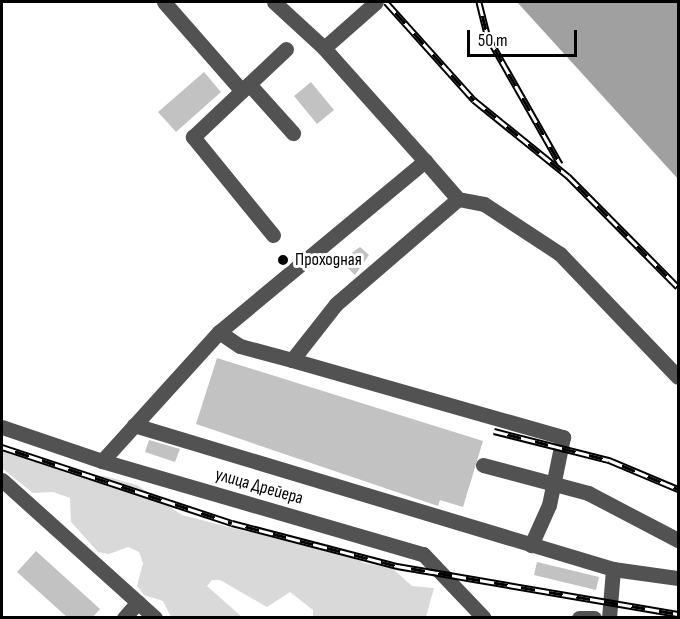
<!DOCTYPE html>
<html>
<head>
<meta charset="utf-8">
<style>
  body { margin:0 }
  #map { position:relative; width:680px; height:619px; overflow:hidden; background:#fff; font-family:"Sofia Sans Condensed",sans-serif }
  div>[style] { position:absolute }
  .green>* { inset:0; background:#d9d9d9 }
  .water>* { inset:0; background:#a0a0a0 }
  .building>* { inset:0; background:#c2c2c2 }
  .minor>* { height:15px; margin:-7.5px; padding:0 7.5px; transform-origin:7.5px; border-radius:7.5px; background:#525252 }
  .rail>* { height:7px; margin-top:-3.5px; transform-origin:0; background:repeating-linear-gradient(90deg,#fff 0 14px,#000 0 28px); box-sizing:border-box; border-block:2px solid #000 }
  .dots>* { width:16px; height:16px; translate:-50% -50%; box-sizing:border-box; border:3px solid #fff; border-radius:50% }
  span { translate:-50% -50%; white-space:nowrap; text-align:center; line-height:1.15; -webkit-text-stroke:6px #fff; paint-order:stroke }
  .poi-label { font-size:18px; color:#000 }
  .left { translate:0 -50%; text-align:left }
  .street-label { font-size:18px; color:#000 }
  .frame { position:absolute; inset:0; border:3px solid #000; pointer-events:none }
  .scale { position:absolute; left:467px; top:30px; width:110px; height:27px; box-sizing:border-box; border:3px solid #000; border-top:0; padding-left:8px; font-size:18px; line-height:21px; white-space:nowrap; color:#000; -webkit-text-stroke:4px #fff; paint-order:stroke }
</style>
</head>
<body>
<div id="map">
  <div class="green">
    <i style="clip-path:polygon(10px 450px,69px 474px,104px 476px,137px 485px,182px 515px,248px 532px,275px 532px,299px 544px,327px 544px,364px 563px,392px 568px,412px 586px,434px 588px,426px 617px,313px 617px,313px 610px,290px 592px,267px 607px,220px 580px,212px 580px,207px 586px,242px 617px,171px 617px,163px 601px,144px 595px,137px 586px,143px 563px,139px 552px,128px 547px,109px 554px,98px 552px,71px 522px,70px 498px,53px 492px,33px 493px,3px 469px,2px 451px)"></i>
  </div>
  <div class="water">
    <i style="clip-path:polygon(517px 2px,678px 2px,678px 179px)"></i>
  </div>
  <div class="building">
    <i style="clip-path:polygon(204px 72px,221px 92px,176px 132px,158px 112px)"></i>
    <i style="clip-path:polygon(311px 82px,334px 110px,317px 124px,294px 96px)"></i>
    <i style="clip-path:polygon(360px 247px,369px 255px,355px 275px,340px 261px)"></i>
    <i style="clip-path:polygon(217px 358px,483px 441px,463px 507px,440px 500px,438px 506px,196px 424px)"></i>
    <i style="clip-path:polygon(149px 440px,180px 449px,175px 462px,145px 452px)"></i>
    <i style="clip-path:polygon(36px 551px,100px 609px,92px 618px,68px 618px,17px 572px)"></i>
    <i style="clip-path:polygon(537px 562px,599px 577px,596px 590px,534px 575px)"></i>
  </div>
  <div class="minor">
    <i style="left:164px;top:2px;width:118px;rotate:48.8deg"></i>
    <i style="left:274px;top:2px;width:68px;rotate:42.6deg"></i>
    <i style="left:249px;top:84px;width:66px;rotate:48.1deg"></i>
    <i style="left:458px;top:199px;width:26px;rotate:11deg"></i>
    <i style="left:484px;top:204px;width:91px;rotate:33.3deg"></i>
    <i style="left:560px;top:254px;width:170px;rotate:46.2deg"></i>
    <i style="left:273px;top:235px;width:127px;rotate:-129.2deg"></i>
    <i style="left:193px;top:137px;width:128px;rotate:-43.4deg"></i>
    <i style="left:219px;top:332px;width:25px;rotate:34deg"></i>
    <i style="left:240px;top:346px;width:54px;rotate:15.1deg"></i>
    <i style="left:292px;top:360px;width:71px;rotate:-51.8deg"></i>
    <i style="left:336px;top:304px;width:161px;rotate:-40.7deg"></i>
    <i style="left:458px;top:199px;width:50px;rotate:-131deg"></i>
    <i style="left:292px;top:360px;width:282px;rotate:15.9deg"></i>
    <i style="left:563px;top:437px;width:69px;rotate:101.6deg"></i>
    <i style="left:549px;top:505px;width:44px;rotate:114.2deg"></i>
    <i style="left:134px;top:425px;width:500px;rotate:16.73deg"></i>
    <i style="left:613px;top:569px;width:66px;rotate:7.9deg"></i>
    <i style="left:2px;top:427px;width:106px;rotate:18.8deg"></i>
    <i style="left:102px;top:461px;width:334px;rotate:16.2deg"></i>
    <i style="left:423px;top:554px;width:88px;rotate:46.4deg"></i>
    <i style="left:102px;top:461px;width:174px;rotate:-47.8deg"></i>
    <i style="left:219px;top:332px;width:268px;rotate:-39.7deg"></i>
    <i style="left:425px;top:161px;width:152px;rotate:-131.8deg"></i>
    <i style="left:324px;top:48px;width:69px;rotate:-41.5deg"></i>
    <i style="left:483px;top:465px;width:109px;rotate:14.9deg"></i>
    <i style="left:588px;top:493px;width:102px;rotate:27.6deg"></i>
    <i style="left:2px;top:480px;width:206px;rotate:42deg"></i>
    <i style="left:124px;top:618px;width:21px;rotate:-49deg"></i>
    <i style="left:579px;top:618px;width:15px"></i>
    <i style="left:609px;top:618px;width:49px;rotate:-85.3deg"></i>
  </div>
  <div class="rail">
    <i style="left:386px;top:2px;width:132px;rotate:48.1deg"></i>
    <i style="left:474px;top:100px;width:121px;rotate:39deg"></i>
    <i style="left:568px;top:176px;width:156px;rotate:45.3deg"></i>
    <i style="left:479px;top:2px;width:36px;rotate:76deg"></i>
    <i style="left:488px;top:37px;width:146px;rotate:60.4deg"></i>
    <i style="left:494px;top:431px;width:119px;rotate:14.2deg"></i>
    <i style="left:609px;top:460px;width:75px;rotate:22.8deg"></i>
    <i style="left:2px;top:447px;width:242px;rotate:18.3deg"></i>
    <i style="left:232px;top:523px;width:171px;rotate:14.6deg"></i>
    <i style="left:397px;top:566px;width:285px;rotate:9.7deg"></i>
  </div>
  <div class="dots">
    <i style="left:283px;top:260px;background:#000"></i>
  </div>
  <div class="poi-label">
    <span class="left" style="left:295px;top:260px">Проходная</span>
  </div>
  <div class="street-label">
    <span style="left:259px;top:487px;rotate:16deg">улица Дрейера</span>
  </div>
  <div class="frame"></div>
  <div class="scale">50 m</div>
</div>
</body>
</html>
